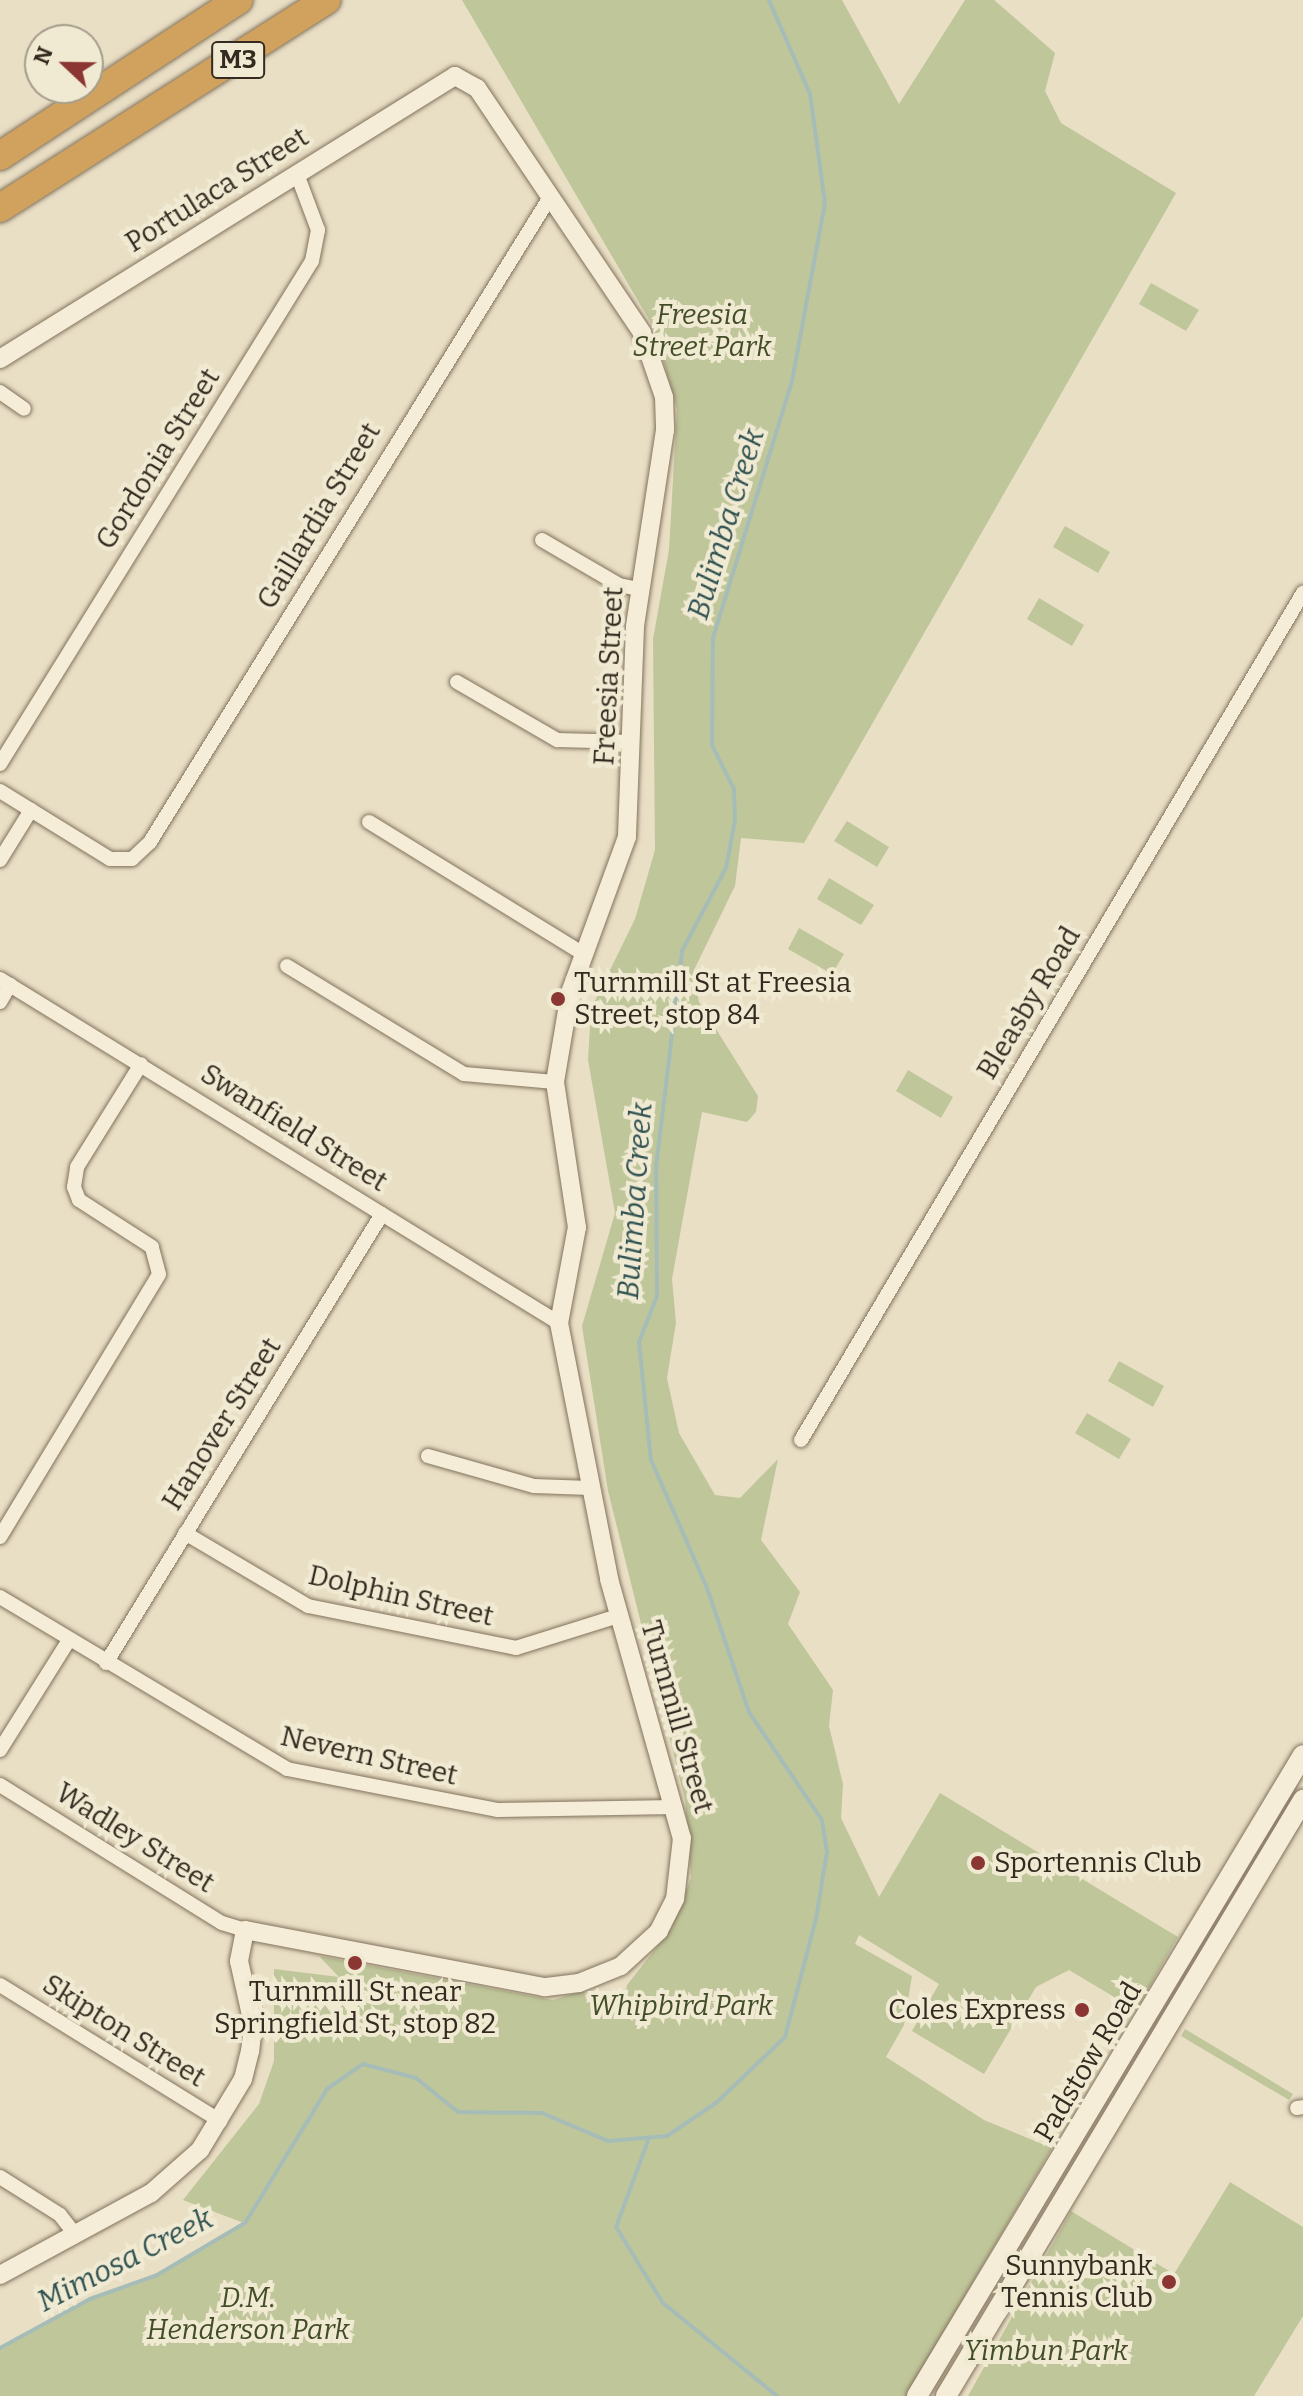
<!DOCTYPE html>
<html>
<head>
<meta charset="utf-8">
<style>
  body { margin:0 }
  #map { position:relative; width:1303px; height:2396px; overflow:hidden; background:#e9dfc5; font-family:Bitter,serif }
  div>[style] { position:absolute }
  .green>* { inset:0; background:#bfc69a }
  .stream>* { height:4px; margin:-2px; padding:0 2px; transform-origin:2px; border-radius:2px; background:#a6bdb7 }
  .roads { filter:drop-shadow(0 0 2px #82725d) drop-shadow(0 0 2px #82725d) }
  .minor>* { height:14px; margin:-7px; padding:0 7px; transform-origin:7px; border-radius:7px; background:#f5edd7 }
  .tertiary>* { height:18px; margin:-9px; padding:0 9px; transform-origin:9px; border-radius:9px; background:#f5edd7 }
  .secondary>* { height:20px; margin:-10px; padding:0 10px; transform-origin:10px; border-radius:10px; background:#f5edd7 }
  .motorway>* { height:28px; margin:-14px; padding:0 14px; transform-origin:14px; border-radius:14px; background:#d0a25e }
  .dots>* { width:22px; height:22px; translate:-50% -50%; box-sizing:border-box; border:4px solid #f1ead3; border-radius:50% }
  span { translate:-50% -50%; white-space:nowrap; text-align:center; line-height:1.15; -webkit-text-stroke:8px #f1ead3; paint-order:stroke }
  .shield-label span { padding:2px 6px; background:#f1ead3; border:2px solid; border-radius:6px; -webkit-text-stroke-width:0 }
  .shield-label { font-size:26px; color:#342a1f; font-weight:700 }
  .street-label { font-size:28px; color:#342a1f }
  .park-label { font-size:28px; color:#434e28; font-style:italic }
  .poi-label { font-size:28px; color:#342a1f }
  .left { translate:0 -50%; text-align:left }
  .right { translate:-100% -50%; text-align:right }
  .water-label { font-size:30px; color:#305251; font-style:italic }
  .north { position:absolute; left:24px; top:24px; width:80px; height:80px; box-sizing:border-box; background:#f1ead3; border:2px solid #a59d8b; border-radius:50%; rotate:292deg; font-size:22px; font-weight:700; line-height:32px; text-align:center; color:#342a1f }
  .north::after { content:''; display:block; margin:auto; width:28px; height:36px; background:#8b3633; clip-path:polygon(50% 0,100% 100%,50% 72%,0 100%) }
</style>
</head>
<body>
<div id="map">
  <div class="green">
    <i style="clip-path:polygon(462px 0,842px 0,899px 104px,965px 0,994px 0,1055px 53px,1045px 91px,1061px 123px,1176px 193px,804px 843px,741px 838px,735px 886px,693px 972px,699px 1002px,758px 1096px,756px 1112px,747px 1122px,702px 1112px,672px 1279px,676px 1323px,667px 1378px,679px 1433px,715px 1495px,740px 1498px,778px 1459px,761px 1540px,800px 1592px,788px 1624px,833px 1690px,829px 1726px,843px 1784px,841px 1818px,879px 1897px,940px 1793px,1178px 1937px,1136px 2010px,1069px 1970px,1036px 1987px,984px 2074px,912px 2031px,939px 1984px,859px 1935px,855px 1944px,912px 1976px,904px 2025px,886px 2057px,984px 2120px,1052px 2148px,906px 2396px,0 2396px,0 2348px,90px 2299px,157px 2275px,244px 2223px,183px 2200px,259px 2104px,274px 2061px,274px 1969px,339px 1977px,319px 1956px,553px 2000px,584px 1990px,586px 1999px,623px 2014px,627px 1985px,671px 1929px,691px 1878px,685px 1800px,608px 1491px,582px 1326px,615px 1213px,588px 1060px,591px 1009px,635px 919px,655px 850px,653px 639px,669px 550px,677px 409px,654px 328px)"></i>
    <i style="clip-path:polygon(1151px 283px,1199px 310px,1186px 331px,1139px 304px)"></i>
    <i style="clip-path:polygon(1065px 526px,1110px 552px,1098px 573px,1053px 547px)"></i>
    <i style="clip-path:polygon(1039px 598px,1084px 625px,1072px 646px,1027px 619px)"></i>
    <i style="clip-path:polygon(847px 821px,889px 847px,877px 867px,834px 841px)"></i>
    <i style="clip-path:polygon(829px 878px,874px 905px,861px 925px,817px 899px)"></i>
    <i style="clip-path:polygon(799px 928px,844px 954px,832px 974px,788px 949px)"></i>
    <i style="clip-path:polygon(908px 1070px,953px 1097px,941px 1118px,896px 1091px)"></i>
    <i style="clip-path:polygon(1119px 1361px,1164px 1386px,1153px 1407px,1108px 1381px)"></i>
    <i style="clip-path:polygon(1087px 1413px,1131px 1439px,1119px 1459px,1075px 1433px)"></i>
    <i style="clip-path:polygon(1185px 2029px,1293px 2094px,1289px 2100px,1181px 2036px)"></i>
    <i style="clip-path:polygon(1230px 2182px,1303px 2227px,1303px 2316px,1254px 2396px,968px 2396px,1071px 2211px,1174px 2274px)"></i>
  </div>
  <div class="stream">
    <i style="left:649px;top:2138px;width:95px;rotate:110.3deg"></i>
    <i style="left:616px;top:2227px;width:89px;rotate:58.3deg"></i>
    <i style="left:663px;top:2303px;width:147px;rotate:39.2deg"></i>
    <i style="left:0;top:2348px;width:102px;rotate:-28.6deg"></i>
    <i style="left:90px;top:2299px;width:71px;rotate:-19.7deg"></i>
    <i style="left:157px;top:2275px;width:102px;rotate:-30.6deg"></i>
    <i style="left:245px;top:2223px;width:157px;rotate:-58.5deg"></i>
    <i style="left:327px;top:2089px;width:44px;rotate:-34.8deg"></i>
    <i style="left:363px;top:2064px;width:55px;rotate:14.8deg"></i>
    <i style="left:416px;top:2078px;width:54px;rotate:39deg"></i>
    <i style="left:458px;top:2112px;width:84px;rotate:0.7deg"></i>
    <i style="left:542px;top:2113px;width:72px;rotate:23deg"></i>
    <i style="left:608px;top:2141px;width:59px;rotate:-4.8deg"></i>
    <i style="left:667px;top:2136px;width:59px;rotate:-34deg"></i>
    <i style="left:716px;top:2103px;width:95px;rotate:-43.7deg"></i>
    <i style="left:785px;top:2037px;width:122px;rotate:-75.3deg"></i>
    <i style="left:816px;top:1919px;width:68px;rotate:-80.7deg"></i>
    <i style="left:827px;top:1852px;width:32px;rotate:-99deg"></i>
    <i style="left:822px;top:1820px;width:130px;rotate:-124.1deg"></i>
    <i style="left:749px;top:1712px;width:131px;rotate:-108.7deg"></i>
    <i style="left:707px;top:1588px;width:140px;rotate:-113.6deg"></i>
    <i style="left:651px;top:1460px;width:119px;rotate:-95.8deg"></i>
    <i style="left:639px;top:1342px;width:49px;rotate:-68.6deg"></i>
    <i style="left:657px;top:1296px;width:129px;rotate:-90.4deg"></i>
    <i style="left:656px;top:1167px;width:218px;rotate:-83.1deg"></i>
    <i style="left:682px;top:951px;width:94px;rotate:-62.1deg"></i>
    <i style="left:726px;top:868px;width:49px;rotate:-79.4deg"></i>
    <i style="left:735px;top:820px;width:31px;rotate:-92deg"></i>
    <i style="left:734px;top:789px;width:49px;rotate:-116.6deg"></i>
    <i style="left:712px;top:745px;width:107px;rotate:-89.5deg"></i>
    <i style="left:713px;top:638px;width:269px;rotate:-72.9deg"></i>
    <i style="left:792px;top:381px;width:181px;rotate:-79.5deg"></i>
    <i style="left:825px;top:203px;width:110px;rotate:-97.8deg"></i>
    <i style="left:810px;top:94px;width:103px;rotate:-113.6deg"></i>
  </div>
  <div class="roads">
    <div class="minor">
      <i style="left:0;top:392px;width:29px;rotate:35deg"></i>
      <i style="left:542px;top:540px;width:89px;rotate:30.3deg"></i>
      <i style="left:619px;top:585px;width:21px;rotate:11deg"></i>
      <i style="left:457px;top:682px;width:116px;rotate:30.1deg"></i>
      <i style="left:557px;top:740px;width:75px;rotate:1.5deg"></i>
      <i style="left:0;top:764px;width:592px;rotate:-58.19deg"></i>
      <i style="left:312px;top:261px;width:32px;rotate:-79deg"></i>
      <i style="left:318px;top:230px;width:60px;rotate:-110.6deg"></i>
      <i style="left:0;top:791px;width:129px;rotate:31.7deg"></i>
      <i style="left:110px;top:859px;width:22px"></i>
      <i style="left:132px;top:859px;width:25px;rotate:-43deg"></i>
      <i style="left:150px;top:842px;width:759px;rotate:-58.19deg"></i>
      <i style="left:369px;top:822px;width:254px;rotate:31.6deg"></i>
      <i style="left:0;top:860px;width:59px;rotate:-58.2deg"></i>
      <i style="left:287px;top:966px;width:207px;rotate:31.4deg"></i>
      <i style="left:464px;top:1074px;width:91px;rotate:5deg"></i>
      <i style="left:0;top:979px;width:656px;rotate:31.61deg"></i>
      <i style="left:0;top:1002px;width:20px;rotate:-60deg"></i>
      <i style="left:801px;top:1440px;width:985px;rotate:-59.35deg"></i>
      <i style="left:428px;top:1456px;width:110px;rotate:15.8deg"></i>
      <i style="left:534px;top:1486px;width:56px;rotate:2deg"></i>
      <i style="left:185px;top:1533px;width:143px;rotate:30.7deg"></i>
      <i style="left:308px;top:1606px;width:212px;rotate:11.4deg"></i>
      <i style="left:516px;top:1648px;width:107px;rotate:-17.4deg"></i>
      <i style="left:0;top:1537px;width:307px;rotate:-58.8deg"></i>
      <i style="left:159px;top:1274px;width:28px;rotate:-105deg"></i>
      <i style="left:152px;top:1247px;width:87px;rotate:-147.2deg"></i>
      <i style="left:79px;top:1200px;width:14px;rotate:-111deg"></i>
      <i style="left:74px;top:1187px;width:20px;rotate:-81deg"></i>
      <i style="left:77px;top:1167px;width:121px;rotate:-58.1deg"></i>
      <i style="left:0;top:1597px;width:335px;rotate:30.9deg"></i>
      <i style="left:287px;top:1769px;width:215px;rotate:11deg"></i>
      <i style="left:498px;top:1810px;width:177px;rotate:-1deg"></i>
      <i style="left:106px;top:1663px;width:527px;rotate:-58.42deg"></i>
      <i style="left:0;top:1750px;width:130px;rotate:-57.9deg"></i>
      <i style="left:0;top:1785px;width:261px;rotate:31.9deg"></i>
      <i style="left:222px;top:1923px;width:24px;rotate:17deg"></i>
      <i style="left:0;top:1985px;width:259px;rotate:31.7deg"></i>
      <i style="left:1297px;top:2108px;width:6px;rotate:-9deg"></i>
      <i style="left:0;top:2177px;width:71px;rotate:32.3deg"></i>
      <i style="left:60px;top:2215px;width:24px;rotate:52deg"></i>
    </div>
    <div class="tertiary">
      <i style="left:0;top:359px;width:536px;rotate:-31.88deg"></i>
      <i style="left:455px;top:76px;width:25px;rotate:29deg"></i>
      <i style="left:477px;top:88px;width:295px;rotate:56deg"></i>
      <i style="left:642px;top:333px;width:68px;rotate:71deg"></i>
      <i style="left:664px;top:397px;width:33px;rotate:88deg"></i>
      <i style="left:665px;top:430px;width:199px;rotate:98.7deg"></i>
      <i style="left:635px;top:627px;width:210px;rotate:92.2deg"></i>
      <i style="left:627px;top:837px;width:166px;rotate:110.1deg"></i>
      <i style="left:570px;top:993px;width:90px;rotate:99.6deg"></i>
      <i style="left:555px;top:1082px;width:147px;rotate:81.4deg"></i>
      <i style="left:577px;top:1227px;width:98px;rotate:100.6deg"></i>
      <i style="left:559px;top:1323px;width:261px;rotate:78.9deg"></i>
      <i style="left:609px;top:1579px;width:269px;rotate:74.3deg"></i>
      <i style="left:682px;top:1838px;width:61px;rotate:96.5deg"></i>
      <i style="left:675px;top:1899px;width:36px;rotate:117deg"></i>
      <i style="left:659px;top:1931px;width:52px;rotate:137.4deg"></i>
      <i style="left:621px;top:1966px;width:45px;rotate:158deg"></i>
      <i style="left:579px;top:1983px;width:35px;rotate:173deg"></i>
      <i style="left:544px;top:1987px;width:304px;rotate:-169.2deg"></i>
      <i style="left:245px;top:1930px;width:32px;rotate:101deg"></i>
      <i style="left:239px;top:1961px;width:65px;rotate:77.5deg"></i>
      <i style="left:253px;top:2024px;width:27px;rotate:96deg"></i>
      <i style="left:250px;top:2051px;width:29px;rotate:104deg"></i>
      <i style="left:243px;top:2079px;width:83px;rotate:121.2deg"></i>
      <i style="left:200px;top:2150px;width:65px;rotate:138.7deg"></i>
      <i style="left:151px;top:2193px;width:172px;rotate:151.5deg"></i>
    </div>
    <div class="secondary">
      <i style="left:917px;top:2396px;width:748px;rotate:-58.94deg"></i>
      <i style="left:946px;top:2396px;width:695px;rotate:-59.08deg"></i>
    </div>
    <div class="motorway">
      <i style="left:0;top:156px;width:285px;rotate:-33.2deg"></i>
      <i style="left:0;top:208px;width:387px;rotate:-32.5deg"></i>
    </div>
  </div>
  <div class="dots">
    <i style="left:558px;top:999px;background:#8b3633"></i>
    <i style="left:978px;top:1863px;background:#8b3633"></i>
    <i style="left:355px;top:1963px;background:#8b3633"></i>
    <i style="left:1082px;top:2010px;background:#8b3633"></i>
    <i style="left:1169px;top:2282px;background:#8b3633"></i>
  </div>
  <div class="shield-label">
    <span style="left:238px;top:60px">M3</span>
  </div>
  <div class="street-label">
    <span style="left:217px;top:190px;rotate:-32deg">Portulaca Street</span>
    <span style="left:158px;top:459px;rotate:-58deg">Gordonia Street</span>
    <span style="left:319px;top:516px;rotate:-59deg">Gaillardia Street</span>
    <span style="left:609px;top:676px;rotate:-87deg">Freesia Street</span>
    <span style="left:1029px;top:1003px;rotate:-59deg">Bleasby Road</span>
    <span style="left:294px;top:1128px;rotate:32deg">Swanfield Street</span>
    <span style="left:222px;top:1424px;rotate:-58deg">Hanover Street</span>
    <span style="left:401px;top:1596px;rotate:13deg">Dolphin Street</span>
    <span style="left:677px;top:1717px;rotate:74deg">Turnmill Street</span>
    <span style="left:369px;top:1756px;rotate:13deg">Nevern Street</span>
    <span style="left:135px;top:1838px;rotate:32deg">Wadley Street</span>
    <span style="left:124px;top:2031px;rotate:32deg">Skipton Street</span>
    <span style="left:1088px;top:2062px;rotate:-59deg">Padstow Road</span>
  </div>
  <div class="park-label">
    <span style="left:702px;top:331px">Freesia<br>Street Park</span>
    <span style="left:681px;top:2006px">Whipbird Park</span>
    <span style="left:248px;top:2314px">D.M.<br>Henderson Park</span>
    <span style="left:1046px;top:2351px">Yimbun Park</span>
  </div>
  <div class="poi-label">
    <span class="left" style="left:574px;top:999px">Turnmill St at Freesia<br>Street, stop 84</span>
    <span class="left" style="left:994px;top:1863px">Sportennis Club</span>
    <span style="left:355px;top:2008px">Turnmill St near<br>Springfield St, stop 82</span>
    <span class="right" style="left:1066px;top:2010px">Coles Express</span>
    <span class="right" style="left:1153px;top:2282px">Sunnybank<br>Tennis Club</span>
  </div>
  <div class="water-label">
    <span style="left:726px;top:524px;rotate:-73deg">Bulimba Creek</span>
    <span style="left:635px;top:1201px;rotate:-86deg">Bulimba Creek</span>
    <span style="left:125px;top:2260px;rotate:-27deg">Mimosa Creek</span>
  </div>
  <div class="north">N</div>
</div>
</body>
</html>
